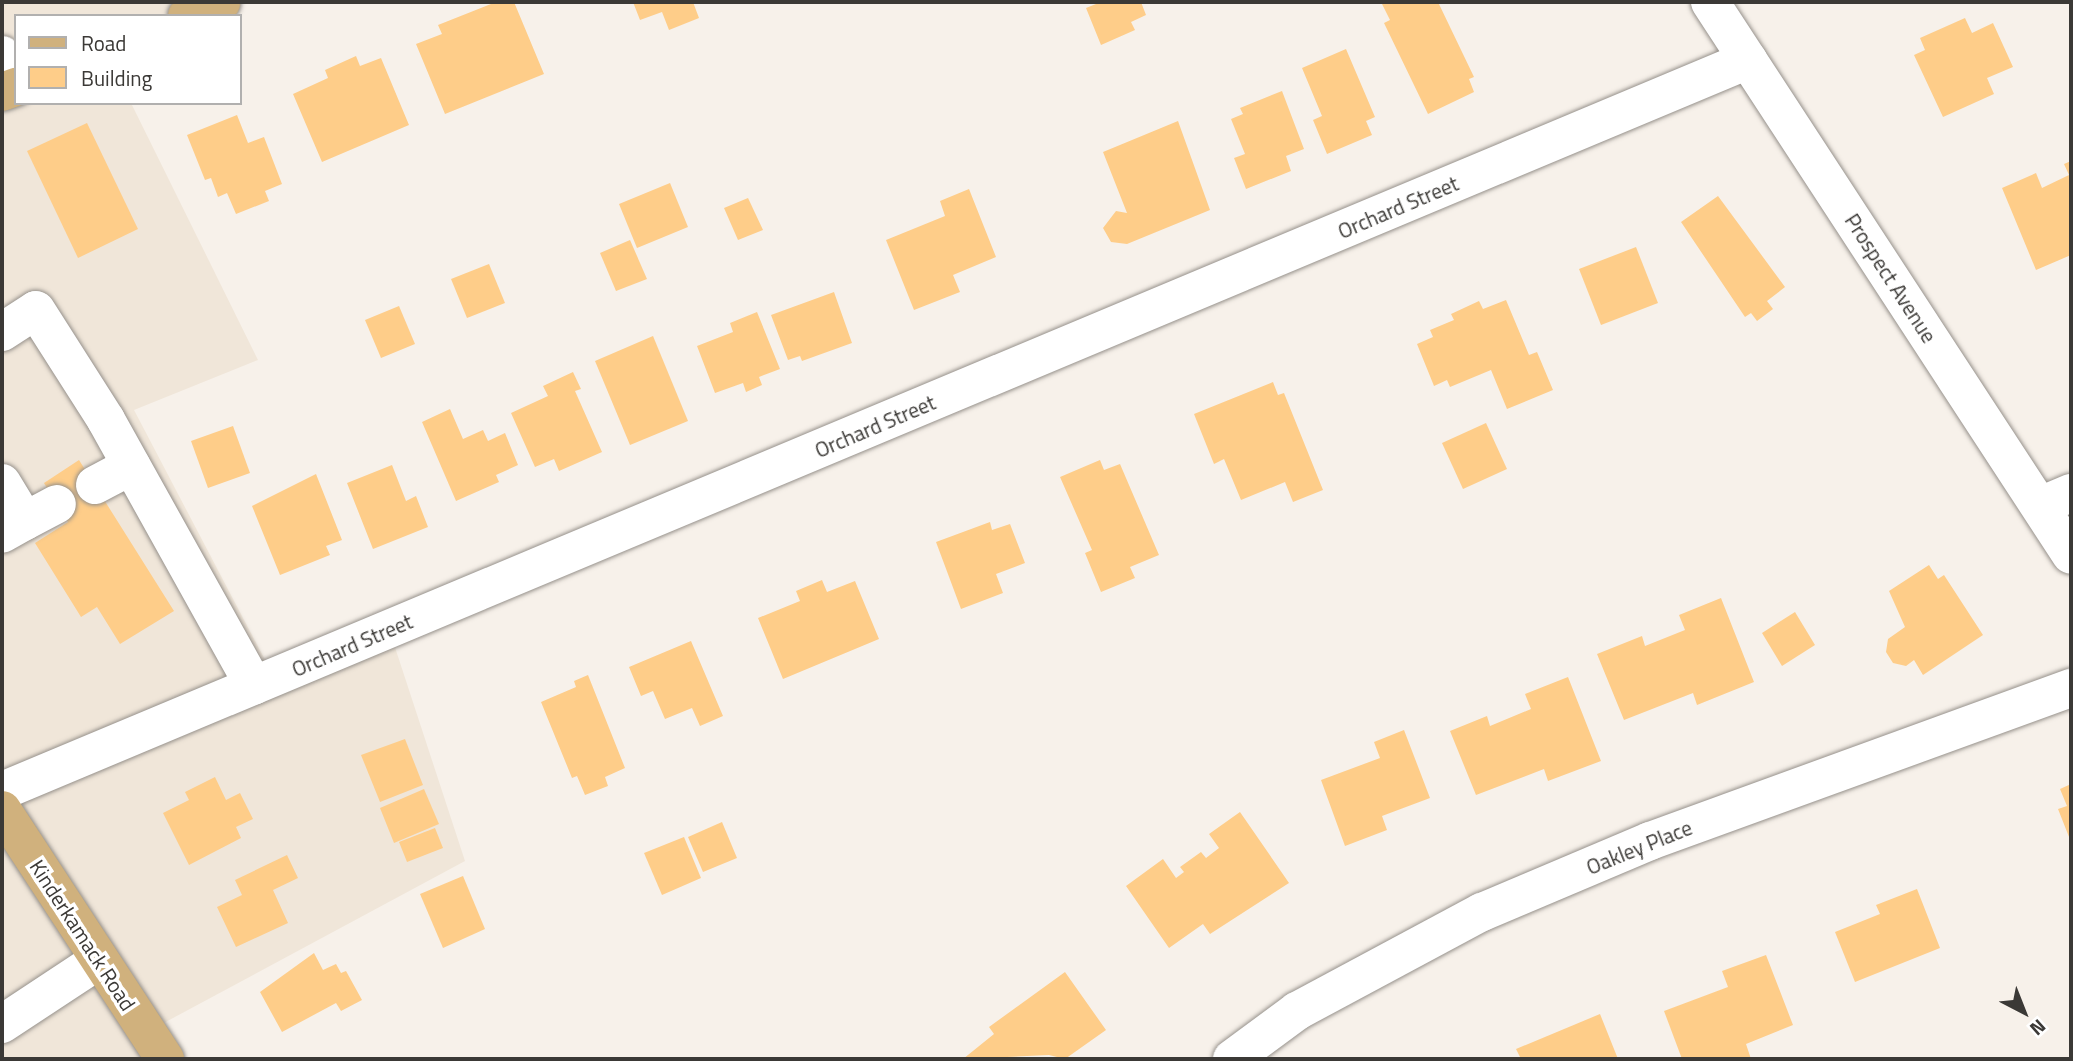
<!DOCTYPE html>
<html>
<head>
<meta charset="utf-8">
<style>
  body { margin:0 }
  #map { position:relative; width:2073px; height:1061px; overflow:hidden; background:#f7f1ea; font-family:"Titillium Web",sans-serif }
  div>[style] { position:absolute }
  .built>* { inset:0; background:#f0e6d9 }
  .building>* { inset:0; background:#fecd89 }
  .roads { filter:drop-shadow(0 0 2px #96918b) drop-shadow(0 0 2px #96918b) }
  .minor>* { height:38px; margin:-19px; padding:0 19px; transform-origin:19px; border-radius:19px; background:#fff }
  .major>* { height:38px; margin:-19px; padding:0 19px; transform-origin:19px; border-radius:19px; background:#d0b17d }
  span { translate:-50% -50%; white-space:nowrap; text-align:center; line-height:1.15; -webkit-text-stroke:7px #fff; paint-order:stroke }
  .street-label { font-size:21px; color:#3b3936 }
  .frame { position:absolute; inset:0; border:4px solid #3b3936; pointer-events:none }
  .legend { position:absolute; left:14px; top:14px; width:228px; height:91px; box-sizing:border-box; background:#fff; border:2px solid #b1b0af; margin:0; padding:9px 12px; list-style:none; font-size:21px; color:#3b3936 }
  .legend li { display:flex; align-items:center; gap:14px; height:35px }
  .legend b { width:35px; border:2px solid #b1b0af }
  .north { position:absolute; left:1989px; top:977px; width:70px; height:70px; -webkit-text-stroke:5px #fff; paint-order:stroke; rotate:138deg; font-size:19px; font-weight:700; line-height:28px; text-align:center; color:#3b3936 }
  .north::after { content:''; display:block; margin:auto; width:24px; height:32px; background:#3b3936; clip-path:polygon(50% 0,100% 100%,50% 72%,0 100%) }
</style>
</head>
<body>
<div id="map">
  <div class="built">
    <i style="clip-path:polygon(2px 2px,221px 2px,187px 16px,16px 16px,16px 103px,131px 103px,258px 360px,134px 410px,274px 677px,389px 629px,465px 861px,147px 1032px,165px 1059px,2px 1059px)"></i>
  </div>
  <div class="building">
    <i style="clip-path:polygon(496px 2px,514px 2px,544px 74px,445px 114px,416px 44px,442px 34px,438px 25px)"></i>
    <i style="clip-path:polygon(633px 2px,693px 2px,699px 18px,669px 30px,662px 12px,640px 20px)"></i>
    <i style="clip-path:polygon(1101px 2px,1141px 2px,1146px 15px,1131px 22px,1135px 30px,1101px 45px,1086px 8px)"></i>
    <i style="clip-path:polygon(1381px 2px,1438px 2px,1474px 77px,1469px 79px,1474px 92px,1428px 114px,1384px 23px,1390px 20px)"></i>
    <i style="clip-path:polygon(1965px 18px,1972px 33px,1993px 23px,2013px 67px,1987px 78px,1994px 94px,1943px 117px,1914px 55px,1925px 50px,1920px 38px)"></i>
    <i style="clip-path:polygon(1346px 49px,1375px 117px,1366px 121px,1372px 135px,1327px 154px,1313px 120px,1322px 116px,1302px 68px)"></i>
    <i style="clip-path:polygon(356px 56px,360px 66px,381px 58px,409px 125px,322px 162px,293px 94px,328px 78px,325px 70px)"></i>
    <i style="clip-path:polygon(1282px 91px,1304px 149px,1286px 156px,1291px 171px,1246px 189px,1234px 158px,1245px 154px,1231px 119px,1243px 114px,1240px 108px)"></i>
    <i style="clip-path:polygon(237px 115px,248px 143px,264px 137px,282px 184px,265px 191px,269px 201px,236px 214px,227px 193px,218px 197px,211px 178px,205px 180px,187px 135px)"></i>
    <i style="clip-path:polygon(1178px 121px,1210px 210px,1127px 244px,1111px 242px,1103px 228px,1116px 211px,1127px 213px,1103px 152px)"></i>
    <i style="clip-path:polygon(87px 123px,138px 229px,78px 258px,27px 151px)"></i>
    <i style="clip-path:polygon(2071px 161px,2071px 255px,2036px 270px,2002px 188px,2036px 173px,2042px 188px,2069px 175px,2064px 164px)"></i>
    <i style="clip-path:polygon(670px 183px,688px 227px,637px 248px,619px 204px)"></i>
    <i style="clip-path:polygon(969px 189px,996px 257px,953px 275px,960px 292px,914px 310px,886px 240px,945px 216px,940px 201px)"></i>
    <i style="clip-path:polygon(1718px 196px,1785px 287px,1767px 301px,1773px 309px,1757px 321px,1751px 313px,1745px 317px,1681px 222px)"></i>
    <i style="clip-path:polygon(748px 198px,763px 230px,738px 240px,724px 208px)"></i>
    <i style="clip-path:polygon(630px 240px,647px 279px,616px 291px,600px 253px)"></i>
    <i style="clip-path:polygon(1636px 247px,1658px 303px,1601px 325px,1579px 269px)"></i>
    <i style="clip-path:polygon(489px 264px,505px 303px,467px 318px,451px 279px)"></i>
    <i style="clip-path:polygon(834px 292px,852px 343px,802px 361px,800px 356px,788px 360px,771px 315px)"></i>
    <i style="clip-path:polygon(1506px 300px,1529px 355px,1537px 352px,1553px 390px,1507px 409px,1491px 370px,1450px 387px,1447px 380px,1434px 386px,1417px 344px,1433px 337px,1430px 330px,1454px 320px,1451px 314px,1479px 301px,1483px 309px)"></i>
    <i style="clip-path:polygon(399px 306px,415px 344px,381px 358px,365px 320px)"></i>
    <i style="clip-path:polygon(757px 312px,780px 369px,759px 377px,762px 385px,746px 392px,743px 383px,715px 393px,697px 346px,733px 332px,730px 323px)"></i>
    <i style="clip-path:polygon(653px 336px,688px 421px,630px 445px,595px 361px)"></i>
    <i style="clip-path:polygon(573px 372px,581px 389px,575px 391px,602px 452px,559px 471px,554px 459px,535px 467px,511px 413px,548px 396px,543px 386px)"></i>
    <i style="clip-path:polygon(1273px 382px,1278px 395px,1284px 393px,1323px 490px,1293px 502px,1285px 482px,1241px 500px,1224px 459px,1214px 464px,1194px 414px)"></i>
    <i style="clip-path:polygon(450px 409px,463px 439px,483px 430px,488px 441px,505px 433px,518px 465px,496px 475px,499px 482px,456px 501px,422px 422px)"></i>
    <i style="clip-path:polygon(1486px 423px,1507px 469px,1463px 489px,1442px 443px)"></i>
    <i style="clip-path:polygon(233px 426px,250px 473px,208px 488px,191px 441px)"></i>
    <i style="clip-path:polygon(79px 460px,174px 611px,120px 644px,97px 607px,81px 617px,35px 543px,68px 522px,44px 483px)"></i>
    <i style="clip-path:polygon(1100px 460px,1104px 470px,1120px 464px,1159px 555px,1130px 567px,1135px 578px,1101px 592px,1085px 553px,1092px 550px,1060px 477px)"></i>
    <i style="clip-path:polygon(392px 465px,406px 501px,416px 496px,428px 527px,373px 549px,347px 483px)"></i>
    <i style="clip-path:polygon(316px 474px,342px 540px,326px 546px,330px 555px,280px 575px,252px 506px)"></i>
    <i style="clip-path:polygon(990px 522px,992px 530px,1010px 524px,1025px 563px,996px 574px,1003px 593px,961px 609px,936px 542px)"></i>
    <i style="clip-path:polygon(1929px 565px,1938px 579px,1944px 575px,1983px 635px,1923px 675px,1914px 660px,1906px 666px,1893px 663px,1886px 652px,1888px 639px,1905px 627px,1889px 591px)"></i>
    <i style="clip-path:polygon(822px 580px,827px 592px,855px 581px,879px 639px,783px 679px,758px 618px,800px 601px,796px 591px)"></i>
    <i style="clip-path:polygon(1721px 598px,1754px 682px,1697px 705px,1693px 693px,1624px 720px,1597px 654px,1642px 636px,1645px 646px,1685px 630px,1679px 615px)"></i>
    <i style="clip-path:polygon(1795px 612px,1815px 645px,1782px 666px,1762px 633px)"></i>
    <i style="clip-path:polygon(691px 641px,723px 716px,700px 726px,692px 708px,665px 719px,653px 691px,641px 696px,629px 667px)"></i>
    <i style="clip-path:polygon(588px 675px,625px 768px,605px 777px,608px 786px,585px 795px,577px 776px,572px 778px,541px 702px,576px 687px,574px 681px)"></i>
    <i style="clip-path:polygon(1568px 677px,1601px 761px,1548px 781px,1544px 769px,1476px 795px,1450px 731px,1487px 716px,1490px 726px,1531px 709px,1525px 694px)"></i>
    <i style="clip-path:polygon(1404px 730px,1430px 798px,1382px 816px,1387px 830px,1345px 846px,1321px 780px,1380px 758px,1374px 742px)"></i>
    <i style="clip-path:polygon(405px 739px,423px 785px,380px 802px,361px 755px)"></i>
    <i style="clip-path:polygon(215px 777px,226px 800px,240px 793px,253px 819px,236px 827px,241px 838px,189px 865px,163px 813px,189px 800px,185px 792px)"></i>
    <i style="clip-path:polygon(2071px 784px,2071px 842px,2058px 809px,2067px 806px,2060px 789px)"></i>
    <i style="clip-path:polygon(424px 789px,439px 824px,394px 843px,380px 808px)"></i>
    <i style="clip-path:polygon(1240px 812px,1289px 883px,1210px 934px,1203px 924px,1169px 948px,1126px 886px,1163px 859px,1176px 878px,1184px 872px,1180px 867px,1201px 852px,1206px 858px,1219px 848px,1209px 834px)"></i>
    <i style="clip-path:polygon(722px 822px,737px 858px,703px 872px,688px 837px)"></i>
    <i style="clip-path:polygon(435px 828px,443px 848px,407px 862px,399px 842px)"></i>
    <i style="clip-path:polygon(684px 837px,701px 878px,662px 895px,644px 853px)"></i>
    <i style="clip-path:polygon(287px 855px,298px 878px,273px 890px,288px 923px,236px 947px,217px 907px,242px 895px,235px 880px)"></i>
    <i style="clip-path:polygon(463px 876px,485px 929px,443px 948px,420px 894px)"></i>
    <i style="clip-path:polygon(1917px 889px,1940px 948px,1855px 982px,1835px 932px,1880px 914px,1876px 905px)"></i>
    <i style="clip-path:polygon(314px 953px,323px 970px,336px 964px,341px 973px,346px 971px,362px 1000px,341px 1011px,336px 1003px,282px 1032px,260px 992px)"></i>
    <i style="clip-path:polygon(1766px 955px,1793px 1025px,1746px 1044px,1751px 1059px,1682px 1059px,1664px 1011px,1728px 987px,1722px 971px)"></i>
    <i style="clip-path:polygon(1065px 972px,1106px 1030px,1065px 1059px,1049px 1055px,963px 1059px,994px 1034px,989px 1027px)"></i>
    <i style="clip-path:polygon(1600px 1014px,1618px 1059px,1521px 1059px,1516px 1049px)"></i>
  </div>
  <div class="roads">
    <div class="minor">
      <i style="left:1710px;top:2px;width:660px;rotate:56.86deg"></i>
      <i style="left:2px;top:55px;width:34px;rotate:69deg"></i>
      <i style="left:2px;top:332px;width:40px;rotate:-32.9deg"></i>
      <i style="left:36px;top:310px;width:130px;rotate:57.5deg"></i>
      <i style="left:106px;top:420px;width:304px;rotate:60.9deg"></i>
      <i style="left:2px;top:483px;width:44px;rotate:58.8deg"></i>
      <i style="left:25px;top:521px;width:26px;rotate:151deg"></i>
      <i style="left:95px;top:485px;width:41px;rotate:-27.8deg"></i>
      <i style="left:2040px;top:506px;width:34px;rotate:-23deg"></i>
      <i style="left:25px;top:521px;width:36px;rotate:-28deg"></i>
      <i style="left:2px;top:791px;width:1893px;rotate:-22.72deg"></i>
      <i style="left:2px;top:1024px;width:116px;rotate:-33.4deg"></i>
      <i style="left:1232px;top:1059px;width:81px;rotate:-36.4deg"></i>
      <i style="left:1297px;top:1011px;width:210px;rotate:-28.2deg"></i>
      <i style="left:1482px;top:912px;width:182px;rotate:-22.9deg"></i>
      <i style="left:1650px;top:841px;width:448px;rotate:-20deg"></i>
    </div>
    <div class="major">
      <i style="left:187px;top:16px;width:37px;rotate:-22deg"></i>
      <i style="left:2px;top:92px;width:15px;rotate:-20deg"></i>
      <i style="left:2px;top:810px;width:298px;rotate:56.8deg"></i>
    </div>
  </div>
  <div class="street-label">
    <span style="left:1398px;top:207px;rotate:-23deg">Orchard Street</span>
    <span style="left:1891px;top:278px;rotate:57deg">Prospect Avenue</span>
    <span style="left:875px;top:426px;rotate:-23deg">Orchard Street</span>
    <span style="left:352px;top:645px;rotate:-23deg">Orchard Street</span>
    <span style="left:1639px;top:847px;rotate:-22deg">Oakley Place</span>
    <span style="left:83px;top:935px;rotate:57deg">Kinderkamack Road</span>
  </div>
  <div class="frame"></div>
  <ul class="legend">
  <li><b style="height:9px;background:#d0b17d"></b>Road</li>
  <li><b style="height:19px;background:#fecd89"></b>Building</li>
  </ul>
  <div class="north">N</div>
</div>
</body>
</html>
